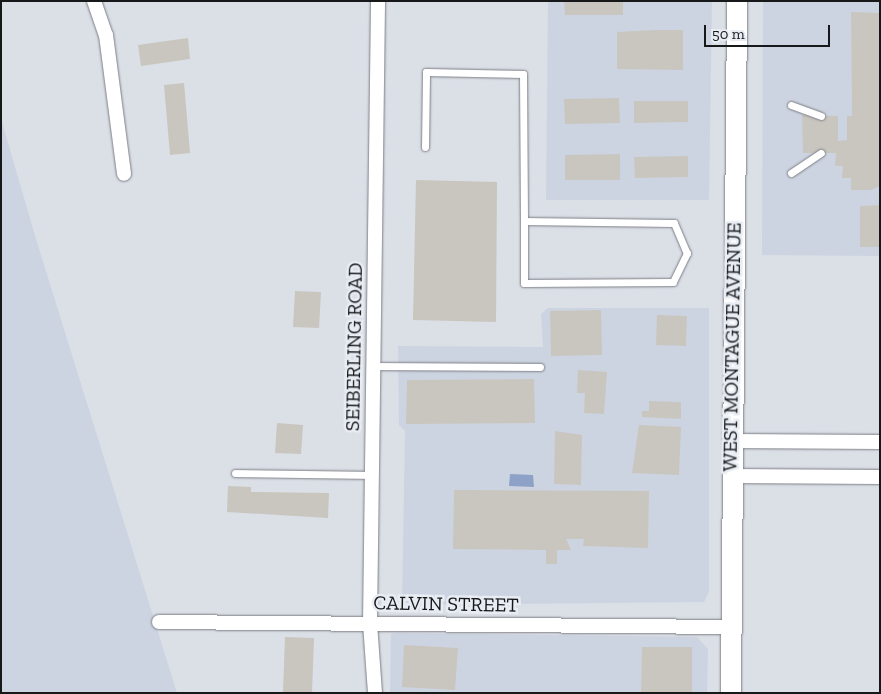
<!DOCTYPE html>
<html>
<head>
<meta charset="utf-8">
<style>
  body { margin:0 }
  #map { position:relative; width:881px; height:694px; overflow:hidden; background:#dbdfe6; font-family:"Zilla Slab",serif }
  div>[style] { position:absolute }
  .built>* { inset:0; background:#cdd4e1 }
  .water>* { inset:0; background:#8ea1c6 }
  .building>* { inset:0; background:#c9c6bf }
  .roads { filter:drop-shadow(0 0 1px #7c7f85) drop-shadow(0 0 1px #7c7f85) }
  .service>* { height:7px; margin:-3.5px; padding:0 3.5px; transform-origin:3.5px; border-radius:3.5px; background:#fff }
  .minor>* { height:14px; margin:-7px; padding:0 7px; transform-origin:7px; border-radius:7px; background:#fff }
  .secondary>* { height:20px; margin:-10px; padding:0 10px; transform-origin:10px; border-radius:10px; background:#fff }
  span { translate:-50% -50%; white-space:nowrap; text-align:center; line-height:1.15; -webkit-text-stroke:5px #e8ecf3; paint-order:stroke }
  .street-label { font-size:20px; color:#16181a }
  .frame { position:absolute; inset:0; border:2px solid #16181a; pointer-events:none }
  .scale { position:absolute; left:704px; top:25px; width:126px; height:22px; box-sizing:border-box; border:2px solid #16181a; border-top:0; padding-left:6px; font-size:15px; line-height:18px; white-space:nowrap; color:#16181a; -webkit-text-stroke:4px #e8ecf3; paint-order:stroke }
</style>
</head>
<body>
<div id="map">
  <div class="built">
    <i style="clip-path:polygon(548px 1px,712px 1px,709px 200px,546px 200px)"></i>
    <i style="clip-path:polygon(763px 1px,880px 1px,880px 256px,762px 255px)"></i>
    <i style="clip-path:polygon(1px 119px,36px 239px,177px 693px,1px 693px)"></i>
    <i style="clip-path:polygon(548px 308px,709px 308px,709px 592px,704px 602px,402px 605px,405px 431px,399px 425px,398px 346px,543px 347px,541px 314px)"></i>
    <i style="clip-path:polygon(395px 633px,697px 637px,708px 649px,707px 693px,390px 693px,391px 634px)"></i>
  </div>
  <div class="water">
    <i style="clip-path:polygon(510px 474px,533px 475px,534px 487px,509px 486px)"></i>
  </div>
  <div class="building">
    <i style="clip-path:polygon(564px 1px,623px 1px,623px 15px,565px 15px)"></i>
    <i style="clip-path:polygon(851px 12px,880px 13px,880px 186px,871px 190px,851px 190px,851px 178px,842px 178px,843px 166px,835px 166px,836px 153px,803px 153px,802px 115px,838px 116px,838px 141px,847px 140px,847px 116px,852px 116px)"></i>
    <i style="clip-path:polygon(656px 30px,683px 30px,683px 70px,617px 69px,617px 32px)"></i>
    <i style="clip-path:polygon(188px 38px,190px 59px,141px 66px,138px 45px)"></i>
    <i style="clip-path:polygon(184px 83px,190px 153px,170px 155px,164px 85px)"></i>
    <i style="clip-path:polygon(619px 98px,620px 123px,565px 124px,564px 99px)"></i>
    <i style="clip-path:polygon(634px 101px,688px 101px,688px 122px,634px 123px)"></i>
    <i style="clip-path:polygon(620px 154px,620px 180px,565px 180px,565px 155px)"></i>
    <i style="clip-path:polygon(688px 156px,688px 177px,635px 178px,634px 157px)"></i>
    <i style="clip-path:polygon(416px 180px,497px 182px,496px 322px,413px 320px)"></i>
    <i style="clip-path:polygon(880px 205px,880px 247px,860px 247px,860px 206px)"></i>
    <i style="clip-path:polygon(295px 291px,321px 292px,319px 328px,293px 327px)"></i>
    <i style="clip-path:polygon(601px 310px,602px 355px,551px 356px,550px 311px)"></i>
    <i style="clip-path:polygon(657px 315px,687px 316px,686px 346px,656px 345px)"></i>
    <i style="clip-path:polygon(578px 370px,607px 372px,604px 414px,584px 413px,585px 393px,577px 393px)"></i>
    <i style="clip-path:polygon(534px 379px,535px 423px,406px 424px,407px 380px)"></i>
    <i style="clip-path:polygon(649px 401px,681px 402px,681px 419px,642px 417px,642px 411px,649px 411px)"></i>
    <i style="clip-path:polygon(277px 423px,303px 425px,301px 454px,275px 453px)"></i>
    <i style="clip-path:polygon(639px 425px,681px 427px,679px 475px,632px 473px)"></i>
    <i style="clip-path:polygon(555px 431px,582px 435px,581px 485px,554px 484px)"></i>
    <i style="clip-path:polygon(228px 486px,251px 487px,251px 492px,329px 493px,328px 518px,227px 512px)"></i>
    <i style="clip-path:polygon(454px 490px,649px 491px,648px 548px,583px 546px,584px 539px,566px 539px,571px 550px,557px 550px,557px 564px,546px 564px,546px 550px,453px 549px)"></i>
    <i style="clip-path:polygon(285px 637px,314px 638px,312px 693px,283px 692px)"></i>
    <i style="clip-path:polygon(404px 645px,458px 648px,455px 690px,402px 687px)"></i>
    <i style="clip-path:polygon(642px 647px,692px 647px,692px 693px,641px 693px)"></i>
  </div>
  <div class="roads">
    <div class="service">
      <i style="left:791px;top:105px;width:32px;rotate:20deg"></i>
      <i style="left:425px;top:147px;width:75px;rotate:-89.2deg"></i>
      <i style="left:426px;top:72px;width:97px;rotate:1.2deg"></i>
      <i style="left:523px;top:74px;width:147px;rotate:89.6deg"></i>
      <i style="left:524px;top:221px;width:150px;rotate:0.8deg"></i>
      <i style="left:674px;top:223px;width:33px;rotate:67deg"></i>
      <i style="left:687px;top:253px;width:32px;rotate:116deg"></i>
      <i style="left:673px;top:282px;width:149px;rotate:179.6deg"></i>
      <i style="left:524px;top:283px;width:62px;rotate:-90deg"></i>
      <i style="left:791px;top:173px;width:36px;rotate:-34deg"></i>
      <i style="left:374px;top:366px;width:166px;rotate:0.3deg"></i>
      <i style="left:235px;top:473px;width:137px;rotate:0.8deg"></i>
    </div>
    <div class="minor">
      <i style="left:94px;top:1px;width:36px;rotate:71deg"></i>
      <i style="left:106px;top:35px;width:140px;rotate:82.6deg"></i>
      <i style="left:731px;top:441px;width:149px;rotate:0.4deg"></i>
      <i style="left:731px;top:476px;width:149px;rotate:0.4deg"></i>
      <i style="left:159px;top:622px;width:573px;rotate:0.5deg"></i>
      <i style="left:375px;top:693px;width:70px;rotate:-94.1deg"></i>
      <i style="left:370px;top:623px;width:622px;rotate:-89.26deg"></i>
    </div>
    <div class="secondary">
      <i style="left:731px;top:693px;width:692px;rotate:-89.5deg"></i>
    </div>
  </div>
  <div class="street-label">
    <span style="left:354px;top:347px;rotate:-89deg">SEIBERLING ROAD</span>
    <span style="left:732px;top:347px;rotate:-89deg">WEST MONTAGUE AVENUE</span>
    <span style="left:446px;top:604px;rotate:1deg">CALVIN STREET</span>
  </div>
  <div class="frame"></div>
  <div class="scale">50 m</div>
</div>
</body>
</html>
